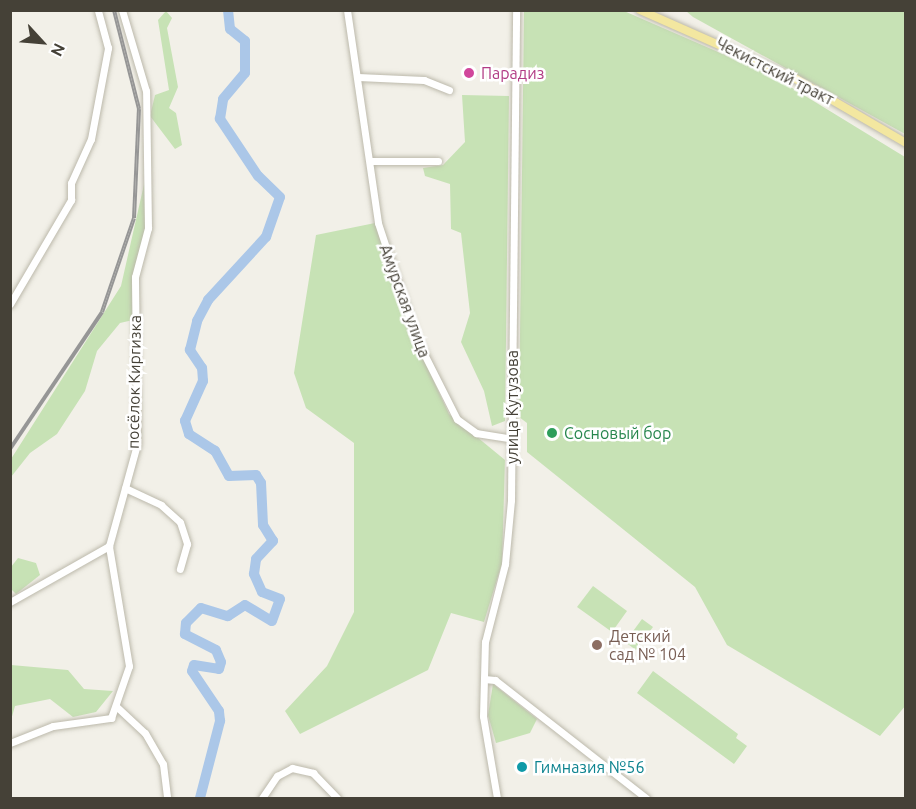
<!DOCTYPE html>
<html>
<head>
<meta charset="utf-8">
<style>
  body { margin:0 }
  #map { position:relative; width:916px; height:809px; overflow:hidden; background:#f2f0e8; font-family:Ubuntu,sans-serif }
  div>[style] { position:absolute }
  .green>* { inset:0; background:#c7e2b5 }
  .river>* { height:10px; margin:-5px; padding:0 5px; transform-origin:5px; border-radius:5px; background:#abc7e8 }
  .roads { filter:drop-shadow(0 0 2px #bcb9ab) drop-shadow(0 0 2px #bcb9ab) }
  .minor>* { height:7px; margin:-3.5px; padding:0 3.5px; transform-origin:3.5px; border-radius:3.5px; background:#fff }
  .major>* { height:8px; margin:-4px; padding:0 4px; transform-origin:4px; border-radius:4px; background:#f3e7a0 }
  .rail>* { height:4px; margin-top:-2px; transform-origin:0; background:repeating-linear-gradient(90deg,#fff 0 4.5px,#969696 0 9px); box-sizing:border-box; border-block:2px solid #969696 }
  .dots>* { width:16px; height:16px; translate:-50% -50%; box-sizing:border-box; border:3px solid #fff; border-radius:50% }
  span { translate:-50% -50%; white-space:nowrap; text-align:center; line-height:1.15; -webkit-text-stroke:5px #fff; paint-order:stroke }
  .street-label { font-size:16px; color:#454137 }
  .hotel-label { font-size:16px; color:#b23c85 }
  .left { translate:0 -50%; text-align:left }
  .leisure-label { font-size:16px; color:#27864d }
  .education-label { font-size:16px; color:#785e54 }
  .culture-label { font-size:16px; color:#0d838f }
  .frame { position:absolute; inset:0; border:12px solid #454137; pointer-events:none }
  .north { position:absolute; left:12px; top:12px; width:60px; height:60px; -webkit-text-stroke:4px #fff; paint-order:stroke; rotate:116deg; font-size:16px; font-weight:700; line-height:24px; text-align:center; color:#454137 }
  .north::after { content:''; display:block; margin:auto; width:21px; height:27px; background:#454137; clip-path:polygon(50% 0,100% 100%,50% 72%,0 100%) }
</style>
</head>
<body>
<div id="map">
  <div class="green">
    <i style="clip-path:polygon(166px 11px,172px 18px,167px 28px,178px 87px,169px 108px,176px 113px,182px 145px,175px 149px,150px 116px,155px 95px,169px 90px,158px 20px)"></i>
    <i style="clip-path:polygon(624px 11px,771px 75px,905px 157px,906px 705px,880px 736px,727px 645px,695px 587px,527px 452px,527px 423px,519px 417px,524px 11px)"></i>
    <i style="clip-path:polygon(686px 11px,905px 11px,905px 134px,693px 17px)"></i>
    <i style="clip-path:polygon(462px 95px,509px 96px,505px 421px,492px 426px,484px 391px,461px 342px,470px 313px,461px 233px,451px 229px,450px 184px,425px 176px,423px 168px,443px 165px,465px 142px)"></i>
    <i style="clip-path:polygon(145px 180px,146px 229px,133px 320px,120px 323px,97px 351px,85px 391px,57px 434px,30px 453px,11px 477px,11px 459px,121px 286px)"></i>
    <i style="clip-path:polygon(375px 223px,414px 339px,449px 414px,505px 460px,502px 563px,484px 622px,451px 613px,428px 670px,300px 734px,285px 711px,327px 666px,354px 612px,354px 443px,306px 408px,294px 373px,316px 235px)"></i>
    <i style="clip-path:polygon(18px 558px,36px 563px,40px 575px,16px 594px,11px 589px,11px 567px)"></i>
    <i style="clip-path:polygon(593px 586px,627px 611px,612px 632px,577px 607px)"></i>
    <i style="clip-path:polygon(642px 619px,653px 627px,636px 650px,625px 642px)"></i>
    <i style="clip-path:polygon(11px 665px,68px 670px,84px 689px,113px 691px,96px 712px,73px 717px,50px 699px,15px 706px,11px 720px)"></i>
    <i style="clip-path:polygon(653px 671px,738px 734px,736px 738px,747px 746px,734px 764px,637px 693px)"></i>
    <i style="clip-path:polygon(493px 684px,537px 719px,530px 733px,496px 743px,488px 715px)"></i>
  </div>
  <div class="river">
    <i style="left:200px;top:798px;width:80px;rotate:-75.4deg"></i>
    <i style="left:220px;top:721px;width:10px;rotate:-96deg"></i>
    <i style="left:219px;top:711px;width:48px;rotate:-124deg"></i>
    <i style="left:192px;top:671px;width:6px;rotate:-72deg"></i>
    <i style="left:194px;top:665px;width:25px;rotate:9deg"></i>
    <i style="left:219px;top:669px;width:7px;rotate:-74deg"></i>
    <i style="left:221px;top:662px;width:13px;rotate:-113deg"></i>
    <i style="left:216px;top:650px;width:35px;rotate:-153deg"></i>
    <i style="left:185px;top:634px;width:11px;rotate:-85deg"></i>
    <i style="left:186px;top:623px;width:21px;rotate:-45deg"></i>
    <i style="left:201px;top:608px;width:28px;rotate:17deg"></i>
    <i style="left:228px;top:616px;width:20px;rotate:-33deg"></i>
    <i style="left:245px;top:605px;width:31px;rotate:31deg"></i>
    <i style="left:272px;top:621px;width:23px;rotate:-70deg"></i>
    <i style="left:280px;top:599px;width:19px;rotate:-159deg"></i>
    <i style="left:262px;top:592px;width:20px;rotate:-114deg"></i>
    <i style="left:254px;top:574px;width:15px;rotate:-82deg"></i>
    <i style="left:256px;top:559px;width:25px;rotate:-47deg"></i>
    <i style="left:273px;top:541px;width:19px;rotate:-122deg"></i>
    <i style="left:263px;top:525px;width:42px;rotate:-92.7deg"></i>
    <i style="left:261px;top:483px;width:9px;rotate:-122deg"></i>
    <i style="left:256px;top:475px;width:27px;rotate:178deg"></i>
    <i style="left:229px;top:476px;width:29px;rotate:-119deg"></i>
    <i style="left:215px;top:451px;width:31px;rotate:-147deg"></i>
    <i style="left:189px;top:434px;width:14px;rotate:-107deg"></i>
    <i style="left:185px;top:421px;width:44px;rotate:-65.8deg"></i>
    <i style="left:203px;top:381px;width:13px;rotate:-94deg"></i>
    <i style="left:202px;top:368px;width:22px;rotate:-124deg"></i>
    <i style="left:190px;top:350px;width:30px;rotate:-76deg"></i>
    <i style="left:197px;top:321px;width:24px;rotate:-62deg"></i>
    <i style="left:208px;top:300px;width:86px;rotate:-47.4deg"></i>
    <i style="left:266px;top:237px;width:42px;rotate:-70.7deg"></i>
    <i style="left:280px;top:197px;width:30px;rotate:-136deg"></i>
    <i style="left:258px;top:176px;width:69px;rotate:-123.7deg"></i>
    <i style="left:220px;top:119px;width:20px;rotate:-81deg"></i>
    <i style="left:223px;top:99px;width:34px;rotate:-50deg"></i>
    <i style="left:245px;top:73px;width:32px;rotate:-90deg"></i>
    <i style="left:245px;top:41px;width:19px;rotate:-141deg"></i>
    <i style="left:230px;top:29px;width:19px;rotate:-96deg"></i>
  </div>
  <div class="roads">
    <div class="minor">
      <i style="left:347px;top:10px;width:215px;rotate:81.7deg"></i>
      <i style="left:378px;top:223px;width:121px;rotate:71.7deg"></i>
      <i style="left:416px;top:338px;width:91px;rotate:63.2deg"></i>
      <i style="left:457px;top:419px;width:24px;rotate:36deg"></i>
      <i style="left:476px;top:433px;width:36px;rotate:9deg"></i>
      <i style="left:358px;top:77px;width:66px;rotate:2.6deg"></i>
      <i style="left:424px;top:80px;width:27px;rotate:22deg"></i>
      <i style="left:371px;top:161px;width:67px"></i>
      <i style="left:10px;top:304px;width:121px;rotate:-59.6deg"></i>
      <i style="left:71px;top:200px;width:17px;rotate:-90deg"></i>
      <i style="left:71px;top:183px;width:48px;rotate:-65.6deg"></i>
      <i style="left:91px;top:139px;width:93px;rotate:-79.4deg"></i>
      <i style="left:108px;top:48px;width:39px;rotate:-105deg"></i>
      <i style="left:125px;top:488px;width:40px;rotate:25deg"></i>
      <i style="left:161px;top:505px;width:25px;rotate:42deg"></i>
      <i style="left:180px;top:522px;width:23px;rotate:72deg"></i>
      <i style="left:187px;top:544px;width:26px;rotate:106deg"></i>
      <i style="left:10px;top:602px;width:114px;rotate:-29.5deg"></i>
      <i style="left:484px;top:679px;width:11px;rotate:5deg"></i>
      <i style="left:495px;top:680px;width:192px;rotate:38deg"></i>
      <i style="left:118px;top:708px;width:37px;rotate:43deg"></i>
      <i style="left:145px;top:733px;width:36px;rotate:60deg"></i>
      <i style="left:163px;top:764px;width:34px;rotate:83deg"></i>
      <i style="left:10px;top:743px;width:46px;rotate:-21.6deg"></i>
      <i style="left:53px;top:726px;width:59px;rotate:-7.9deg"></i>
      <i style="left:111px;top:718px;width:55px;rotate:-70.9deg"></i>
      <i style="left:129px;top:666px;width:122px;rotate:-99.5deg"></i>
      <i style="left:109px;top:546px;width:106px;rotate:-74.6deg"></i>
      <i style="left:137px;top:444px;width:167px;rotate:-90.7deg"></i>
      <i style="left:135px;top:277px;width:51px;rotate:-75.1deg"></i>
      <i style="left:148px;top:228px;width:137px;rotate:-90.8deg"></i>
      <i style="left:146px;top:91px;width:84px;rotate:-106.5deg"></i>
      <i style="left:262px;top:798px;width:27px;rotate:-56deg"></i>
      <i style="left:277px;top:776px;width:17px;rotate:-28deg"></i>
      <i style="left:292px;top:768px;width:22px;rotate:13deg"></i>
      <i style="left:313px;top:773px;width:35px;rotate:46deg"></i>
      <i style="left:497px;top:798px;width:83px;rotate:-99.7deg"></i>
      <i style="left:483px;top:716px;width:74px;rotate:-88.5deg"></i>
      <i style="left:485px;top:642px;width:81px;rotate:-75.6deg"></i>
      <i style="left:505px;top:564px;width:64px;rotate:-84.6deg"></i>
      <i style="left:511px;top:500px;width:490px;rotate:-89.4deg"></i>
    </div>
    <div class="major">
      <i style="left:640px;top:10px;width:171px;rotate:23.9deg"></i>
      <i style="left:796px;top:79px;width:127px;rotate:30.2deg"></i>
    </div>
  </div>
  <div class="rail">
    <i style="left:10px;top:449px;width:165px;rotate:-56.1deg"></i>
    <i style="left:102px;top:312px;width:99px;rotate:-71.2deg"></i>
    <i style="left:134px;top:218px;width:109px;rotate:-87.4deg"></i>
    <i style="left:139px;top:109px;width:102px;rotate:-104.2deg"></i>
  </div>
  <div class="dots">
    <i style="left:469px;top:73px;background:#d1479c"></i>
    <i style="left:552px;top:433px;background:#2e9e5b"></i>
    <i style="left:597px;top:645px;background:#8d6e63"></i>
    <i style="left:522px;top:767px;background:#0f9aa8"></i>
  </div>
  <div class="street-label">
    <span style="left:775px;top:71px;rotate:27deg">Чекистский тракт</span>
    <span style="left:405px;top:301px;rotate:70deg">Амурская улица</span>
    <span style="left:134px;top:382px;rotate:-89deg">посёлок Киргизка</span>
    <span style="left:512px;top:407px;rotate:-90deg">улица Кутузова</span>
  </div>
  <div class="hotel-label">
    <span class="left" style="left:481px;top:73px">Парадиз</span>
  </div>
  <div class="leisure-label">
    <span class="left" style="left:564px;top:433px">Сосновый бор</span>
  </div>
  <div class="education-label">
    <span class="left" style="left:609px;top:645px">Детский<br>сад № 104</span>
  </div>
  <div class="culture-label">
    <span class="left" style="left:534px;top:767px">Гимназия №56</span>
  </div>
  <div class="frame"></div>
  <div class="north">N</div>
</div>
</body>
</html>
